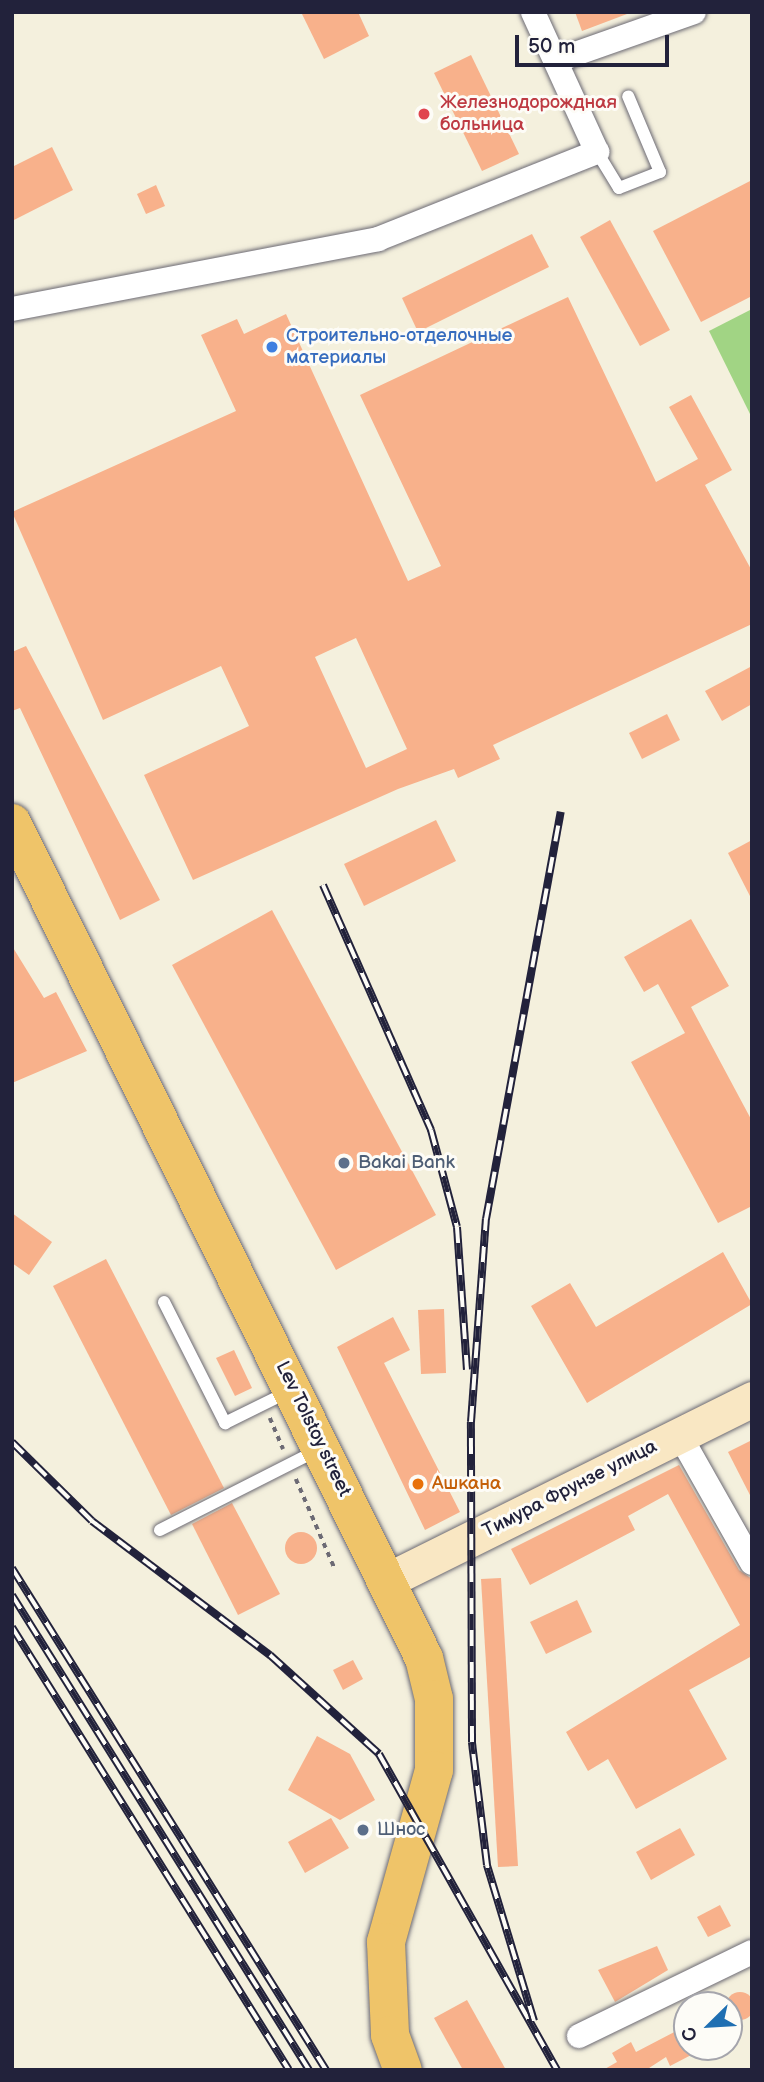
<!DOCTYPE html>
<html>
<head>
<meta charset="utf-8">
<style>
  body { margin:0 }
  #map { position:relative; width:764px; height:2082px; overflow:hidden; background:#f4f0dd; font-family:"Balsamiq Sans",sans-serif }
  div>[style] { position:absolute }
  .green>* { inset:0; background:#a1d484 }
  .building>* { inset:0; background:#f8b18b }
  .round { border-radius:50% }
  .path>* { height:3.5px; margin-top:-1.75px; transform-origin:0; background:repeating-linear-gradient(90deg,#6c6a74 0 5px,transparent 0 10px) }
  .roads { filter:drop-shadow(0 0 2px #6c6a74) drop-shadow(0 0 2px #6c6a74) }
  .lane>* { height:12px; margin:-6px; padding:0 6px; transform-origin:6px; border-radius:6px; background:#fff }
  .street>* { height:24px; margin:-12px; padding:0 12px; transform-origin:12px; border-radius:12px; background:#fff }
  .secondary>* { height:35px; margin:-17.5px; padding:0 17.5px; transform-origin:17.5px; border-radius:17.5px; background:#f9e7c3 }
  .primary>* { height:38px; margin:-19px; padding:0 19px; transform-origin:19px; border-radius:19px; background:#efc469 }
  .rail>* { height:8px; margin-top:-4px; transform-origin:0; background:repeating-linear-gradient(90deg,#fdfcf7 0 16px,#22223b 0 32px); box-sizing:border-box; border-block:2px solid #22223b }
  .dots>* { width:19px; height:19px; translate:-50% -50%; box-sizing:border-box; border:4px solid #fdfcf7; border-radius:50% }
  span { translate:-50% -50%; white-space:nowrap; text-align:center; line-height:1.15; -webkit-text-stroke:6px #fdfcf7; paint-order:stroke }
  .health-label { font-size:19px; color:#be3a42 }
  .left { translate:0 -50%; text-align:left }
  .shop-label { font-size:19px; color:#366cbe }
  .service-label { font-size:19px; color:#4e5e75 }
  .street-label { font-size:19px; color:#22223b }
  .food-label { font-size:19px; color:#c56008 }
  .frame { position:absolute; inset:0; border:14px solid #22223b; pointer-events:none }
  .north { position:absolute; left:673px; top:1991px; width:70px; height:70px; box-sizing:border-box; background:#fdfcf7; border:2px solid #a5a5ac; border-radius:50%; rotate:246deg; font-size:19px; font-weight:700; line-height:28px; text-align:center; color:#22223b }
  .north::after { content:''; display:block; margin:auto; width:24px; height:32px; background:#1f6fb2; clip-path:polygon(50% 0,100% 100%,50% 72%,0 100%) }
  .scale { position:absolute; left:515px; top:35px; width:154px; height:32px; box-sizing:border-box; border:4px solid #22223b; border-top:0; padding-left:9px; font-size:21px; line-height:24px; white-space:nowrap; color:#22223b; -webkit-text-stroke:5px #fdfcf7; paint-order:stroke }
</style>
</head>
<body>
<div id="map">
  <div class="green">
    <i style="clip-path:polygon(752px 309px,752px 418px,709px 331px)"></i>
  </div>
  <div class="building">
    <i style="clip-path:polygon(301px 12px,358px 12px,369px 36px,324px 59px)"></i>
    <i style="clip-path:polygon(575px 12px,627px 12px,627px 14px,582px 31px)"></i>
    <i style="clip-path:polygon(471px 55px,519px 154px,482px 171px,434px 73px)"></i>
    <i style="clip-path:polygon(52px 147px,73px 190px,12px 221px,12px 167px)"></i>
    <i style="clip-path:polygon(752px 180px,752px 296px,701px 322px,653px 231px)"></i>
    <i style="clip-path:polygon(156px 185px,165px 206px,146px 214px,137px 194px)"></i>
    <i style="clip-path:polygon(610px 220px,670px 330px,640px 346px,580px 237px)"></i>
    <i style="clip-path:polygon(532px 234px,549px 267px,418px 332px,402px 298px)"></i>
    <i style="clip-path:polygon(evenodd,568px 297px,656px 482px,698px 459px,669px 407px,691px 395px,732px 470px,705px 485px,752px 571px,752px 624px,493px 745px,500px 759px,458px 778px,454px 769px,398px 789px,193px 880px,144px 775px,249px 726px,221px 666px,103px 720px,12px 512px,236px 411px,201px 335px,237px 319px,244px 334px,286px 314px,408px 581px,441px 566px,360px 395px,568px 297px,356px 638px,407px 749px,366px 768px,315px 657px,356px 638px)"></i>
    <i style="clip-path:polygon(26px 646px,160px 900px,120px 920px,20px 708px,12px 711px,12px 652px)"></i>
    <i style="clip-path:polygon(752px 666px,752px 704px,722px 721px,705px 691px)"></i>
    <i style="clip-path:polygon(667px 714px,680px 740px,642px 759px,629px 733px)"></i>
    <i style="clip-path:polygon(436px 820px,456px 861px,364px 906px,344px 864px)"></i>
    <i style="clip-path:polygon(752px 840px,752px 900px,728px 853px)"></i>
    <i style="clip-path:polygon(272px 910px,436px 1215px,336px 1270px,172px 965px)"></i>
    <i style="clip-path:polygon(691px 919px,729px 986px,691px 1007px,752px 1121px,752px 1206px,718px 1223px,631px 1062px,685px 1033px,658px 984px,644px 992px,624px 957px)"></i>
    <i style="clip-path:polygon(12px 946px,44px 998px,56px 992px,87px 1051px,12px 1083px)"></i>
    <i style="clip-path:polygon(12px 1213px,52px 1242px,29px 1275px,12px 1263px)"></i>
    <i style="clip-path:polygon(723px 1252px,752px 1304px,587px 1403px,531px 1306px,570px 1283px,596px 1327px)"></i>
    <i style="clip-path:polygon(106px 1259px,224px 1488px,171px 1515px,53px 1286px)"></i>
    <i style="clip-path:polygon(444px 1309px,446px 1373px,421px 1374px,418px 1310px)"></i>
    <i style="clip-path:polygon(393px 1317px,410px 1350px,384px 1363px,460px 1512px,425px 1530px,337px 1347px)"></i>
    <i style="clip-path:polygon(234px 1350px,252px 1388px,235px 1396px,216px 1358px)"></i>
    <i style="clip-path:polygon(752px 1440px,752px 1499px,728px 1452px)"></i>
    <i style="clip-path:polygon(679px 1465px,739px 1570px,752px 1579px,752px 1656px,689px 1690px,727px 1759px,636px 1809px,608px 1759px,588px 1771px,566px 1732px,740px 1625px,668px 1494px,628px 1516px,635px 1530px,530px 1585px,511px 1549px)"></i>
    <i style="clip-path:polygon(232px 1503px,280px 1594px,238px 1615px,192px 1524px)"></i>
    <i class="round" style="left:285px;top:1532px;width:32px;height:32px"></i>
    <i style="clip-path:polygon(501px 1578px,518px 1866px,498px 1867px,481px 1579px)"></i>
    <i style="clip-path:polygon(577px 1600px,592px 1632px,546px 1654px,530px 1622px)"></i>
    <i style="clip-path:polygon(353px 1660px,363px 1679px,343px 1690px,333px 1670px)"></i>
    <i style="clip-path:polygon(317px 1736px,350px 1754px,375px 1800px,340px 1820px,288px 1790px)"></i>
    <i style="clip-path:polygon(331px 1818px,349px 1848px,305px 1873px,288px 1842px)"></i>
    <i style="clip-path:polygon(680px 1828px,695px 1855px,651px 1880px,636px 1852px)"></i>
    <i style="clip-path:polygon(720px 1905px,731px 1926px,708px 1937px,697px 1917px)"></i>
    <i style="clip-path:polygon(657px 1946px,668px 1970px,615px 2002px,598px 1970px)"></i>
    <i class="round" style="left:726px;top:1992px;width:28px;height:28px"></i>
    <i style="clip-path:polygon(467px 2000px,506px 2070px,463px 2070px,434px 2018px)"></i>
    <i style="clip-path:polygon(682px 2028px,695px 2053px,670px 2066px,666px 2057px,646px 2070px,603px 2070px,617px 2062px,612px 2053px,631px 2042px,636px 2052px)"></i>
  </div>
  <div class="path">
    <i style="left:270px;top:1418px;width:34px;rotate:67deg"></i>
    <i style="left:296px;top:1479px;width:96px;rotate:66.6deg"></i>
  </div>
  <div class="roads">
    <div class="lane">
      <i style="left:597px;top:152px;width:42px;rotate:58.6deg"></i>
      <i style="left:619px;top:188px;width:44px;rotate:-21.3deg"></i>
      <i style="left:660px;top:172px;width:82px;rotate:-112.8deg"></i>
      <i style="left:164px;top:1302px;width:136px;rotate:63.2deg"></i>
      <i style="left:225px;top:1423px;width:72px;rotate:-26.2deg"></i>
      <i style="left:160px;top:1530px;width:175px;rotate:-26.9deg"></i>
    </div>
    <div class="street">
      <i style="left:558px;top:60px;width:144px;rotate:-19.4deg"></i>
      <i style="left:12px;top:309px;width:373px;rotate:-10.8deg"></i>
      <i style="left:378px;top:239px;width:236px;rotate:-21.7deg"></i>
      <i style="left:597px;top:152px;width:154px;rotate:-114.6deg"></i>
      <i style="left:679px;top:1434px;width:148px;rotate:60.5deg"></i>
      <i style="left:579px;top:2036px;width:192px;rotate:-25.9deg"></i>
    </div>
    <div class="secondary">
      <i style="left:388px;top:1580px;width:407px;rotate:-26.4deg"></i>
    </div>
    <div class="primary">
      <i style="left:12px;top:823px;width:931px;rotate:63.74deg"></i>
      <i style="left:424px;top:1658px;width:42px;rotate:76.3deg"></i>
      <i style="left:434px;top:1699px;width:71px;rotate:90deg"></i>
      <i style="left:434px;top:1770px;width:179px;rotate:105.6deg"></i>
      <i style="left:386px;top:1942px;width:93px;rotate:87.5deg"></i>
      <i style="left:390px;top:2035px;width:37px;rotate:70deg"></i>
    </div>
  </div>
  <div class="rail">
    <i style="left:323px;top:885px;width:268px;rotate:66.2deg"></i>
    <i style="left:431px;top:1130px;width:100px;rotate:75deg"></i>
    <i style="left:457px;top:1227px;width:143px;rotate:86deg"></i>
    <i style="left:12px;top:1442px;width:112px;rotate:44.6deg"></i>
    <i style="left:92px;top:1521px;width:223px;rotate:37deg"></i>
    <i style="left:270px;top:1655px;width:147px;rotate:42.2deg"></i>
    <i style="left:379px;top:1754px;width:363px;rotate:60.6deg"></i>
    <i style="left:12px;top:1568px;width:592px;rotate:57.97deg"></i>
    <i style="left:12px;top:1595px;width:560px;rotate:57.98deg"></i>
    <i style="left:12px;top:1627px;width:522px;rotate:57.98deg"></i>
    <i style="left:534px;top:2021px;width:163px;rotate:-106.8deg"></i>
    <i style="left:487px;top:1865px;width:124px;rotate:-97deg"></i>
    <i style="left:472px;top:1742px;width:320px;rotate:-90.2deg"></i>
    <i style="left:471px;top:1422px;width:204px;rotate:-85.8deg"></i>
    <i style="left:486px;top:1219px;width:414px;rotate:-79.6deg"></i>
  </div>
  <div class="dots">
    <i style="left:424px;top:114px;background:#e0444e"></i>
    <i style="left:272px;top:347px;background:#3f7fe0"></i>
    <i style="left:344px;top:1163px;background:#5c6f8a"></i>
    <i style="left:418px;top:1484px;background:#e8710a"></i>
    <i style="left:363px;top:1830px;background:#5c6f8a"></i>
  </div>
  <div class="health-label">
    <span class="left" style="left:440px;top:114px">Железнодорождная<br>больница</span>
  </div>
  <div class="shop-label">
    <span class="left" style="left:286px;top:347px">Строительно-отделочные<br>материалы</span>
  </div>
  <div class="service-label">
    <span class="left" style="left:358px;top:1163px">Bakai Bank</span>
    <span class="left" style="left:377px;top:1830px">Шнос</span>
  </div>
  <div class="street-label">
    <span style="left:313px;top:1429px;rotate:64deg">Lev Tolstoy street</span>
    <span style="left:570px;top:1489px;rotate:-27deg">Тимура Фрунзе улица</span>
  </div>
  <div class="food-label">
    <span class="left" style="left:432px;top:1484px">Ашкана</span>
  </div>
  <div class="frame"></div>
  <div class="north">С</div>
  <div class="scale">50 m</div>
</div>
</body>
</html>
